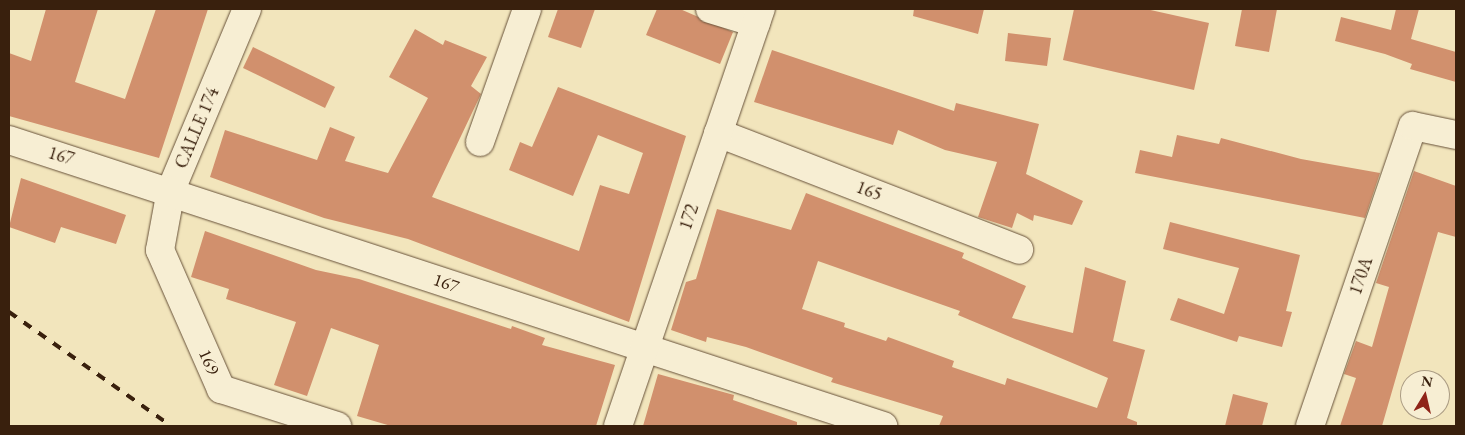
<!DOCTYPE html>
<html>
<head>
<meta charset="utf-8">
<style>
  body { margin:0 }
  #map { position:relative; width:1465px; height:435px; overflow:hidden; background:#f2e5bc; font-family:"EB Garamond",serif }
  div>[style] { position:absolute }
  .building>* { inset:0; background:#d1906d }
  .roads { filter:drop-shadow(0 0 1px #675139) drop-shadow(0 0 1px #675139) }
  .minor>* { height:28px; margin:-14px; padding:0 14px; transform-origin:14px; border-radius:14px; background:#f7eed3 }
  .rail>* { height:4px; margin-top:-2px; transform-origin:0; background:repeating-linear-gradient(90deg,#39200d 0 9px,transparent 0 18px) }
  span { translate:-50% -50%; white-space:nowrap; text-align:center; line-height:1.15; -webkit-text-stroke:4px #f7eed3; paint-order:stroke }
  .street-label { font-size:18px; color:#39200d }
  .frame { position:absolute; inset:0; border:10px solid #39200d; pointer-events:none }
  .north { position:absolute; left:1400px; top:370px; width:50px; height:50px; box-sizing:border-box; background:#f7eed3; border:1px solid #ab9c84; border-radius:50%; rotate:9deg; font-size:14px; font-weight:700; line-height:20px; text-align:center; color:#39200d }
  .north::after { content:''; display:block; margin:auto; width:18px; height:22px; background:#8f2418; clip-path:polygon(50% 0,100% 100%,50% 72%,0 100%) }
</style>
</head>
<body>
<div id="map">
  <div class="building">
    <i style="clip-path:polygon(46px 9px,98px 9px,75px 82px,125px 99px,156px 9px,208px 9px,159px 158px,9px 116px,9px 53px,31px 61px)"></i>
    <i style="clip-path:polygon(558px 9px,595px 9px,581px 48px,548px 37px)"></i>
    <i style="clip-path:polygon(657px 9px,680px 9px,733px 32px,720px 64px,646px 35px)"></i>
    <i style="clip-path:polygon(914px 9px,984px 9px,978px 34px,913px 16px)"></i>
    <i style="clip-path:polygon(1074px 9px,1146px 9px,1209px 23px,1194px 90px,1063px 60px)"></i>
    <i style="clip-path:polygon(1242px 9px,1277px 9px,1269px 52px,1235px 46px)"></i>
    <i style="clip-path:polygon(1396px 9px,1419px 9px,1411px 39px,1456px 52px,1456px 82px,1410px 69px,1412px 64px,1385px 54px,1335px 41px,1341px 17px,1391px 30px)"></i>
    <i style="clip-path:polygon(415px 29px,443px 45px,445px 40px,487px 57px,471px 86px,481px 94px,432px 197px,579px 251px,600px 185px,629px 194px,643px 153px,598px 135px,573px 196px,509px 170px,520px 142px,532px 147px,558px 87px,686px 136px,629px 322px,408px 239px,324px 218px,210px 177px,225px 130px,317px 160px,330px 127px,355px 137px,345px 161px,388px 173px,428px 98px,389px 77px)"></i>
    <i style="clip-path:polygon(1008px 33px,1051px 38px,1047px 66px,1005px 61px)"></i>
    <i style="clip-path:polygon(253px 47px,335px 87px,325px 108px,243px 68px)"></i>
    <i style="clip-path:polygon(772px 50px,954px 111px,956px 103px,1039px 124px,1026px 174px,1083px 201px,1072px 225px,1034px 215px,1033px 221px,1017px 213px,1012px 228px,978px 217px,997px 162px,945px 150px,898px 130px,893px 145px,754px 102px)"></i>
    <i style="clip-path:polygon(1177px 135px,1219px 144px,1221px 138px,1301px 159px,1380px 173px,1365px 218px,1135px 173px,1140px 150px,1172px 157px)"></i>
    <i style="clip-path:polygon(1414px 171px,1456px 186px,1456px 237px,1438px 232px,1382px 426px,1340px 426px,1356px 378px,1344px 374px,1356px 341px,1372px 347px,1389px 287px,1376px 283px)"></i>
    <i style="clip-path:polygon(21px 178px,126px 215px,116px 244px,61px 227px,55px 243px,9px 227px)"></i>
    <i style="clip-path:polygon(evenodd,806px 193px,964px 253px,962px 258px,1026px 286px,1012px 318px,1073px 333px,1085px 267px,1126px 281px,1113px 341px,1145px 350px,1127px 418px,1137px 422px,1137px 426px,939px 426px,943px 416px,831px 382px,833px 378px,746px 347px,707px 337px,706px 342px,671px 330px,686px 282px,696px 279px,717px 209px,791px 230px,806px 193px,818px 261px,960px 311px,958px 315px,1108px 378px,1097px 408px,1007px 378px,1005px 385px,952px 367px,954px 361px,888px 337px,886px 341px,844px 327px,845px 323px,802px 309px,818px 261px)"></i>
    <i style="clip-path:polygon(1170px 222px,1300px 255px,1286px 311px,1292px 312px,1282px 347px,1239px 336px,1237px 342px,1170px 320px,1178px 298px,1224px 314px,1239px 268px,1163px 249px)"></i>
    <i style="clip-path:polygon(205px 231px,316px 270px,359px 279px,511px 329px,512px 326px,545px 338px,542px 345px,615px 365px,596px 426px,391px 426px,357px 416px,379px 345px,331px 328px,307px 396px,274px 385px,296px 322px,226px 299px,229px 289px,191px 277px)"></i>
    <i style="clip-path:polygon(658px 374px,734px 395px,733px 400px,797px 422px,797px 426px,643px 426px)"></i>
    <i style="clip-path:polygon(1233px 394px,1268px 403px,1262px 426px,1225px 426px)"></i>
  </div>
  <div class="roads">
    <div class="minor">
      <i style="left:247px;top:9px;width:196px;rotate:112.8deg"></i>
      <i style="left:171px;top:190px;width:61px;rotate:100.4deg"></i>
      <i style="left:160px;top:250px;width:152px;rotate:66.3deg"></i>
      <i style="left:221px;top:389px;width:122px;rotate:17.7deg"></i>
      <i style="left:710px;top:9px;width:48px;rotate:16.9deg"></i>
      <i style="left:718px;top:133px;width:323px;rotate:21.2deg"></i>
      <i style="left:9px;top:140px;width:920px;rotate:18.12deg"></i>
      <i style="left:480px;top:142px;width:141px;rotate:-70.5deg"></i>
      <i style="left:618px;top:426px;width:441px;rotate:-71.1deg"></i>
      <i style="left:1310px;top:426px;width:317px;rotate:-71.1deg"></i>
      <i style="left:1413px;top:126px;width:44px;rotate:11.8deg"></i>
    </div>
  </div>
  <div class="rail">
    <i style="left:9px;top:312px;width:198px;rotate:35.1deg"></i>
  </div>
  <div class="street-label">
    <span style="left:197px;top:128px;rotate:-67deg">CALLE 174</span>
    <span style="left:61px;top:156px;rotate:17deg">167</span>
    <span style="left:869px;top:191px;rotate:21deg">165</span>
    <span style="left:689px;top:217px;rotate:-71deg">172</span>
    <span style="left:1361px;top:276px;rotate:-71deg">170A</span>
    <span style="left:446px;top:283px;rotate:19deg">167</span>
    <span style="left:209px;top:362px;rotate:66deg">169</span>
  </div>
  <div class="frame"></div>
  <div class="north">N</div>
</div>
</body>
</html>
